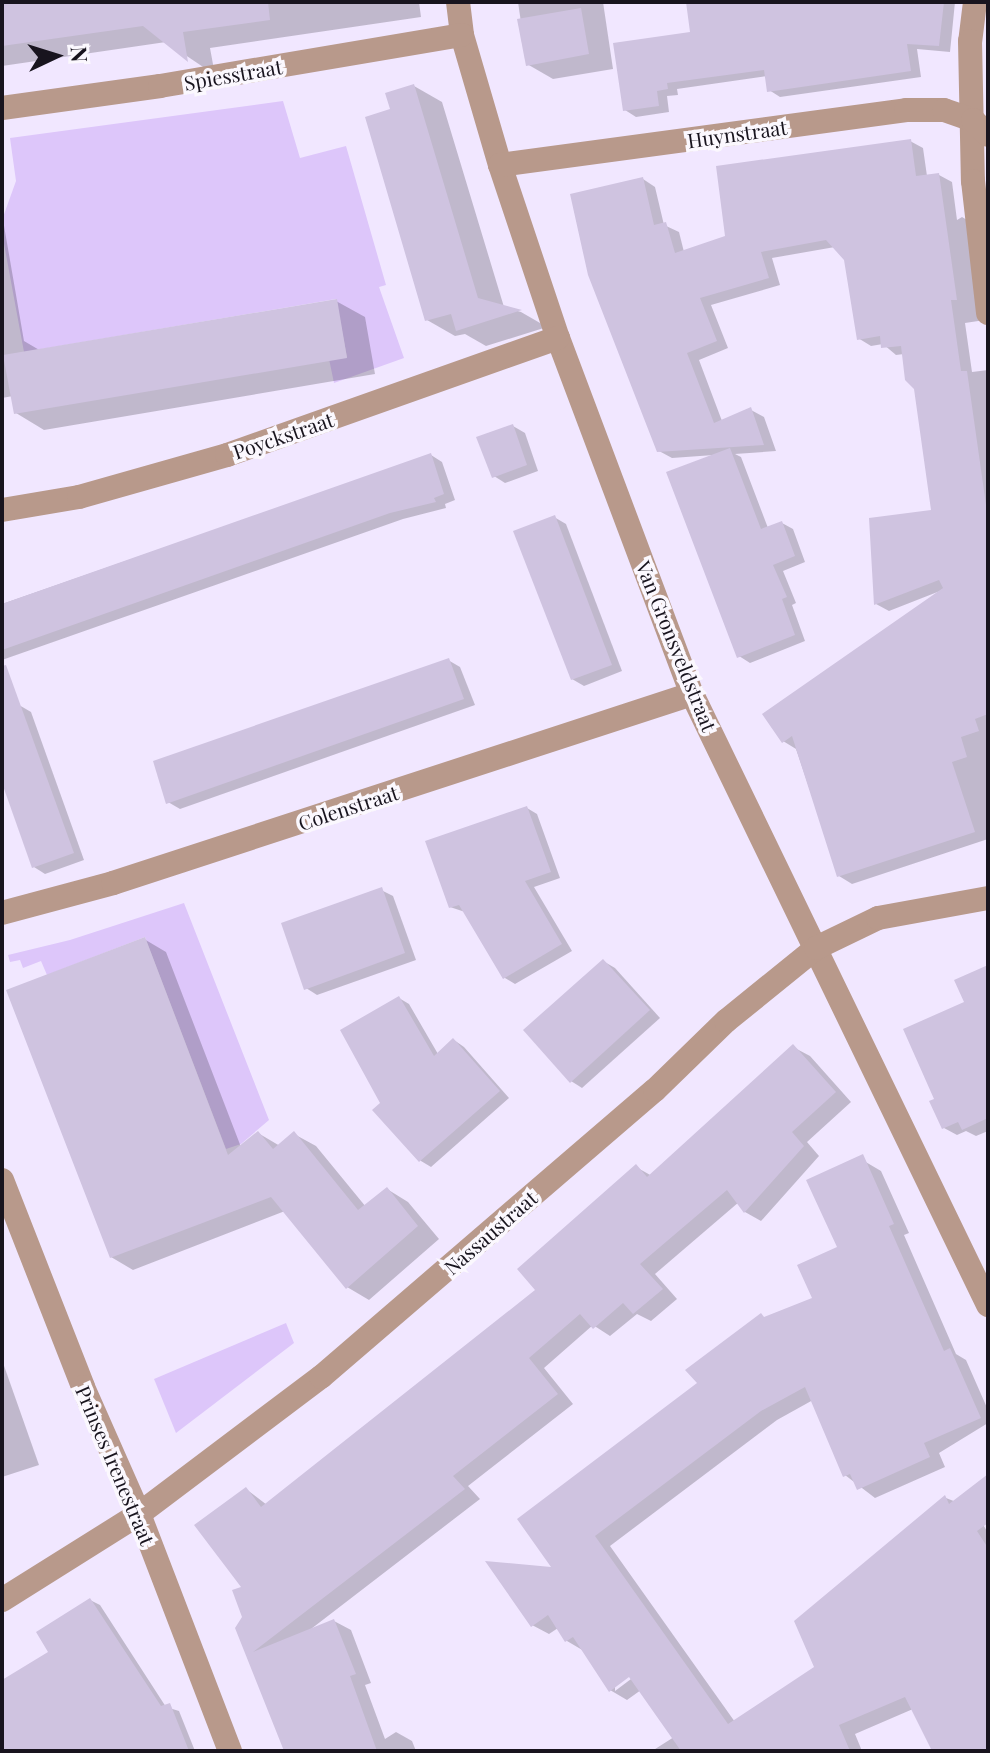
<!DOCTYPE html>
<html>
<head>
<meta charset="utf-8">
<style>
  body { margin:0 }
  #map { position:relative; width:990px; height:1753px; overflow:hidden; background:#f1e7ff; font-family:"Playfair Display",serif }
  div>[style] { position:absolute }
  .green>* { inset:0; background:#ddc6fa }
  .shadow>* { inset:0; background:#0003 }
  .building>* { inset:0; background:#cfc3e0 }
  .street>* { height:24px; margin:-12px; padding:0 12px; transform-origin:12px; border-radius:12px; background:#b8998b }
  span { translate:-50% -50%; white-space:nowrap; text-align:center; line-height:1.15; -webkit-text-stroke:7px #fbf8fe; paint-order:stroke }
  .street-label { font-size:20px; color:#18141e }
  .frame { position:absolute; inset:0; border:4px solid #18141e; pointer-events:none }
  .north { position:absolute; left:16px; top:16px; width:80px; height:80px; -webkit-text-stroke:6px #fbf8fe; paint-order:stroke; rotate:86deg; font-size:22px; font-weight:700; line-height:32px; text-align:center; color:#18141e }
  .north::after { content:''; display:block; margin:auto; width:28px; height:36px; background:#18141e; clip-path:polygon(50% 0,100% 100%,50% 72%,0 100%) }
</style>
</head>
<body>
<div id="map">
  <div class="green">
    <i style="clip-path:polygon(283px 101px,300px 158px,346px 146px,386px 285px,379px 287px,404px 358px,334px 383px,329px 359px,347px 357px,336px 299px,24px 352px,2px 233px,2px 220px,16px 181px,10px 138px)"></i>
    <i style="clip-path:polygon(184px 903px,269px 1120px,241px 1144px,226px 1149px,145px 937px,47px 975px,41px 961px,23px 968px,20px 960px,10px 962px,8px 955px,70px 940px)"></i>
    <i style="clip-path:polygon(286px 1323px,294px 1343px,176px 1433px,154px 1379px)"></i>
  </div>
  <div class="shadow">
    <i style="clip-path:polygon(2px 2px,419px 2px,421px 17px,210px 48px,215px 75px,166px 42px,2px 66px)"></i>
    <i style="clip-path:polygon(518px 2px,603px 2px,613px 69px,553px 79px,527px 64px)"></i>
    <i style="clip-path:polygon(688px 2px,955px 2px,950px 52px,917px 49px,921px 77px,780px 97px,769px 90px,767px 76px,677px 89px,678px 95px,667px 96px,669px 112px,636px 117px,625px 110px,693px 33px)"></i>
    <i style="clip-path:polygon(414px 86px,442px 102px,504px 307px,521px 312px,547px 327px,486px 346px,465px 334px,455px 336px,427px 320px,392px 111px)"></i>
    <i style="clip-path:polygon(910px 141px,923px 148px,927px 176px,939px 175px,952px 182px,957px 220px,962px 217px,974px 224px,985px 320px,965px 323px,972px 372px,988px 370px,988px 839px,852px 884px,839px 876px,796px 749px,783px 741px,940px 591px,889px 611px,876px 604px,934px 511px,916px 388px,904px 354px,896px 355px,883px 344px,871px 346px,858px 338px,846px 259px,835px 247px,772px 258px,780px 285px,711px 305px,728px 348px,699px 360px,722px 421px,751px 410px,764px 417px,776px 451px,735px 454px,741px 457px,768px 528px,782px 523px,793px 529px,805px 562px,783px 571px,796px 603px,792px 605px,805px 641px,750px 663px,739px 656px,714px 455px,672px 458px,659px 451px,643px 179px,655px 187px,664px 225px,679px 232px,684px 252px,728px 238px)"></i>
    <i style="clip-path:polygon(2px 214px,24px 341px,41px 351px,336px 301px,365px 317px,375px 374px,44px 430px,16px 413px,13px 396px,2px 398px)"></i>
    <i style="clip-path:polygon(513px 426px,525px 433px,538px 471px,505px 483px,494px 476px)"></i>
    <i style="clip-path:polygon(431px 455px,442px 462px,455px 500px,445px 504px,446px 508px,403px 519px,2px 660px,2px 604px)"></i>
    <i style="clip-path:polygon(554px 517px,566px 524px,622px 671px,584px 686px,572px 679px)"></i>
    <i style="clip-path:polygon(448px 660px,460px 667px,475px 705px,180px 809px,168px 802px)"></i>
    <i style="clip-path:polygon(19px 705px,31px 712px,84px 860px,45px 874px,34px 867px,2px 777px,2px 712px)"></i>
    <i style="clip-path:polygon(527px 808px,537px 814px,560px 878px,534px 887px,572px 951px,515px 984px,505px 978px,465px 912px,450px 907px)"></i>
    <i style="clip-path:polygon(381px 890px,393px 896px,416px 960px,317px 995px,306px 988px)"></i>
    <i style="clip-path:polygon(144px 939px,166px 952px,241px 1147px,258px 1133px,280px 1146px,294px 1134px,316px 1146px,366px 1207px,387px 1189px,408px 1202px,439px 1239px,369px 1300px,347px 1287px,285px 1211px,133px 1270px,111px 1257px)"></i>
    <i style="clip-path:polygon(603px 961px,615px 968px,660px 1018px,582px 1088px,571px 1081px)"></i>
    <i style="clip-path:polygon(988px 967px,988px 1131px,976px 1136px,966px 1131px,957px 1135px,944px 1128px,937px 1100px,967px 1003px)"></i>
    <i style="clip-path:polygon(399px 998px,409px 1004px,438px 1054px,454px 1040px,464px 1047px,509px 1098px,431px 1167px,421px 1161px,375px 1110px,383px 1103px)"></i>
    <i style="clip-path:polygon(793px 1047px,810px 1056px,851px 1102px,807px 1142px,819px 1156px,761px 1221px,745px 1212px,739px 1202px,655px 1274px,677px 1299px,651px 1321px,637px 1314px,610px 1336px,593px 1325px,544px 1368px,573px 1404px,468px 1486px,480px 1499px,311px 1629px,334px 1621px,351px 1630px,371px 1683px,365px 1685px,385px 1739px,396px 1732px,412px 1741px,416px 1751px,286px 1751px,237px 1628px,245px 1617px,246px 1489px,267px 1505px,538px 1290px,636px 1167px,652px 1176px)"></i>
    <i style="clip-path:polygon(evenodd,864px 1161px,881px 1171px,909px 1233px,904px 1235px,956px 1354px,966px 1360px,988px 1410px,988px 1423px,939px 1453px,945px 1467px,875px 1498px,845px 1475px,813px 1400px,777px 1420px,610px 1546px,735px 1722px,816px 1668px,946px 1498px,974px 1509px,988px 1533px,988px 1751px,934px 1751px,913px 1709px,855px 1734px,862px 1751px,652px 1751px,674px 1737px,641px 1690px,627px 1700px,610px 1690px,584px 1651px,567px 1641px,558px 1628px,549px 1634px,532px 1625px,555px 1569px,700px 1383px,766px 1319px,815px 1299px,840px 1248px,864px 1161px,636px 1670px,639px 1673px,615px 1691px,615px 1686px,636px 1670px)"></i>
    <i style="clip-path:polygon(2px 1360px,39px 1465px,2px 1477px)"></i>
    <i style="clip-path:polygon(90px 1600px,100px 1605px,166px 1707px,179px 1711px,195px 1751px,2px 1751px,2px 1682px,51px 1652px)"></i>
  </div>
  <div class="building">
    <i style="clip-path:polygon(2px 2px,268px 2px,270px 20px,183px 32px,188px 62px,143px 26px,2px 46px)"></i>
    <i style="clip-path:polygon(686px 2px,944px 2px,939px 46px,907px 44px,911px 71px,767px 92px,764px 70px,667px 83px,668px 89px,657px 91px,659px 106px,623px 111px,613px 43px,690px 32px)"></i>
    <i style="clip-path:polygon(581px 8px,589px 54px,526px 66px,517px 19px)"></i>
    <i style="clip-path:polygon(414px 84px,478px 298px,522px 310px,456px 331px,451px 314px,425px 321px,365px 117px,390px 109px,385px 93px)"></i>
    <i style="clip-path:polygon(911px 139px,916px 176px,939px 173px,957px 300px,951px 300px,961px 371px,967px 371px,988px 519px,988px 714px,975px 719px,979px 731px,961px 737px,967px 757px,952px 762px,975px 832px,837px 877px,792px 736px,782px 743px,762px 714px,943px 588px,939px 580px,874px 605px,869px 518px,931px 510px,914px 389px,905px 380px,901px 346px,881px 348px,880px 336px,857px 340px,844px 260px,826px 240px,761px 252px,769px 278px,700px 298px,717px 341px,687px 353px,714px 423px,751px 407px,764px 445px,657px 452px,588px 275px,570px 194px,643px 177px,654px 225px,666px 222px,675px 253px,725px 236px,716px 166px)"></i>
    <i style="clip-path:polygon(337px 299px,347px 358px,14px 414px,3px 355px)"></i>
    <i style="clip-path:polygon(513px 424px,527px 465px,492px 478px,476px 437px)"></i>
    <i style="clip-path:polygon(730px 448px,761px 529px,782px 521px,795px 556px,773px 565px,787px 597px,782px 599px,795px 635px,737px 658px,666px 472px)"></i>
    <i style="clip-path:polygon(431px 453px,444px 494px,434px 498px,436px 502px,390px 513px,2px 650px,2px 604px)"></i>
    <i style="clip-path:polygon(555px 515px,612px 665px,571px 680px,513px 531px)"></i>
    <i style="clip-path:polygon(449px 658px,464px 699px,166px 804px,153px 761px)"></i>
    <i style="clip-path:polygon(6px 665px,74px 853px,32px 868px,2px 783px,2px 666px)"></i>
    <i style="clip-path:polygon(527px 806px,551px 872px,525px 881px,562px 944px,503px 979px,459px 905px,449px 908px,425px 841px)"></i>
    <i style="clip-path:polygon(382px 887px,405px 953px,304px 990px,281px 923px)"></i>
    <i style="clip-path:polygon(145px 937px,228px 1155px,258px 1131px,273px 1149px,294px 1131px,358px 1210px,387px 1187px,418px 1226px,346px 1289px,271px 1197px,110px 1258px,6px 990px)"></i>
    <i style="clip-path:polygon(603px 959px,650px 1010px,570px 1083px,523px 1030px)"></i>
    <i style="clip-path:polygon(988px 965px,988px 1118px,962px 1130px,958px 1122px,942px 1129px,929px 1101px,934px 1099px,903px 1029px,964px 1002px,954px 980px)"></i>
    <i style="clip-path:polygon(399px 996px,434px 1056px,453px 1038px,500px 1091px,419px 1162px,372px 1110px,380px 1103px,340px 1030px)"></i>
    <i style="clip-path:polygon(793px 1044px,836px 1092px,792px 1132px,804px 1146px,744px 1213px,727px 1190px,640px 1264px,663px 1289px,633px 1314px,623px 1303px,593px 1329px,580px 1314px,529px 1358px,558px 1394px,453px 1476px,465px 1489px,253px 1652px,334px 1619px,356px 1674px,350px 1676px,377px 1751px,284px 1751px,235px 1628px,242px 1617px,232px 1590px,241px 1587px,194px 1525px,246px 1487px,261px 1507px,535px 1290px,517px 1269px,636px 1164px,647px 1177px)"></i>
    <i style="clip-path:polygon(863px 1154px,894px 1224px,889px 1226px,944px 1351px,950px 1348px,981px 1418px,924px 1443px,930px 1457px,857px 1490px,850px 1474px,843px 1477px,805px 1387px,761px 1411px,595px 1536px,728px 1724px,814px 1667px,794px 1621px,945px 1495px,949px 1504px,988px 1474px,988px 1523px,977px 1531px,988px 1548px,988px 1751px,932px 1751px,905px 1697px,839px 1725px,850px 1751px,681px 1751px,629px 1677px,609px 1692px,573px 1637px,565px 1642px,548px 1615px,531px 1627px,485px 1561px,551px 1567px,517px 1519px,697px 1383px,685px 1370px,761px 1313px,764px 1317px,812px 1298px,797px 1265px,837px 1247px,806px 1180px)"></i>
    <i style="clip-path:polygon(90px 1598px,161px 1706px,170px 1703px,189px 1751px,2px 1751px,2px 1680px,48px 1652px,36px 1632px)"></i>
  </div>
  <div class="street">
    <i style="left:458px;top:2px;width:33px;rotate:83deg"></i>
    <i style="left:462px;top:35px;width:135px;rotate:73.7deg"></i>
    <i style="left:500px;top:165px;width:182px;rotate:71.5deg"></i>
    <i style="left:558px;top:338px;width:380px;rotate:69.4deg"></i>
    <i style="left:692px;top:694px;width:679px;rotate:64.15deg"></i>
    <i style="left:975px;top:2px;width:39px;rotate:97deg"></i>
    <i style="left:970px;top:41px;width:140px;rotate:88.8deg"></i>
    <i style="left:973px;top:181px;width:133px;rotate:83.5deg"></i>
    <i style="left:2px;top:108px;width:160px;rotate:-7.9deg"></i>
    <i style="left:160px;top:86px;width:306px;rotate:-9.6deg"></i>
    <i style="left:500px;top:165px;width:410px;rotate:-7.7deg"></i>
    <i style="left:906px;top:110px;width:38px"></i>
    <i style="left:944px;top:110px;width:31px;rotate:19deg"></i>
    <i style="left:973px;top:120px;width:21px;rotate:45deg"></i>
    <i style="left:2px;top:510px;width:78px;rotate:-9.6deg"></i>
    <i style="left:79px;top:497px;width:154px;rotate:-15.8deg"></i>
    <i style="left:227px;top:455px;width:351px;rotate:-19.5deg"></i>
    <i style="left:2px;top:913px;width:115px;rotate:-15.1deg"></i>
    <i style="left:113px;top:883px;width:609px;rotate:-18.08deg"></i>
    <i style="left:2px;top:1180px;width:222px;rotate:68.6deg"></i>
    <i style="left:83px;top:1387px;width:139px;rotate:66.2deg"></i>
    <i style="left:139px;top:1514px;width:254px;rotate:69deg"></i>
    <i style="left:2px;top:1600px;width:162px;rotate:-32.1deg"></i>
    <i style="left:139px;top:1514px;width:228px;rotate:-37deg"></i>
    <i style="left:321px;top:1377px;width:440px;rotate:-40.7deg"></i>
    <i style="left:655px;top:1090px;width:99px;rotate:-44.2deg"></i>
    <i style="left:726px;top:1021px;width:116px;rotate:-39deg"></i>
    <i style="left:816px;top:948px;width:69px;rotate:-25.8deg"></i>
    <i style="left:878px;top:918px;width:112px;rotate:-10.3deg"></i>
  </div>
  <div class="street-label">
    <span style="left:233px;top:74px;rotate:-10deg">Spiesstraat</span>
    <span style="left:737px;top:133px;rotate:-8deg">Huynstraat</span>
    <span style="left:283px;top:435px;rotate:-19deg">Poyckstraat</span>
    <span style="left:677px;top:646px;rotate:68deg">Van Gronsveldstraat</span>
    <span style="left:348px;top:807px;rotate:-18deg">Colenstraat</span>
    <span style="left:490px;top:1232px;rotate:-41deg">Nassaustraat</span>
    <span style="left:116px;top:1465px;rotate:67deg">Prinses Irenestraat</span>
  </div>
  <div class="frame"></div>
  <div class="north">N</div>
</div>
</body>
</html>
